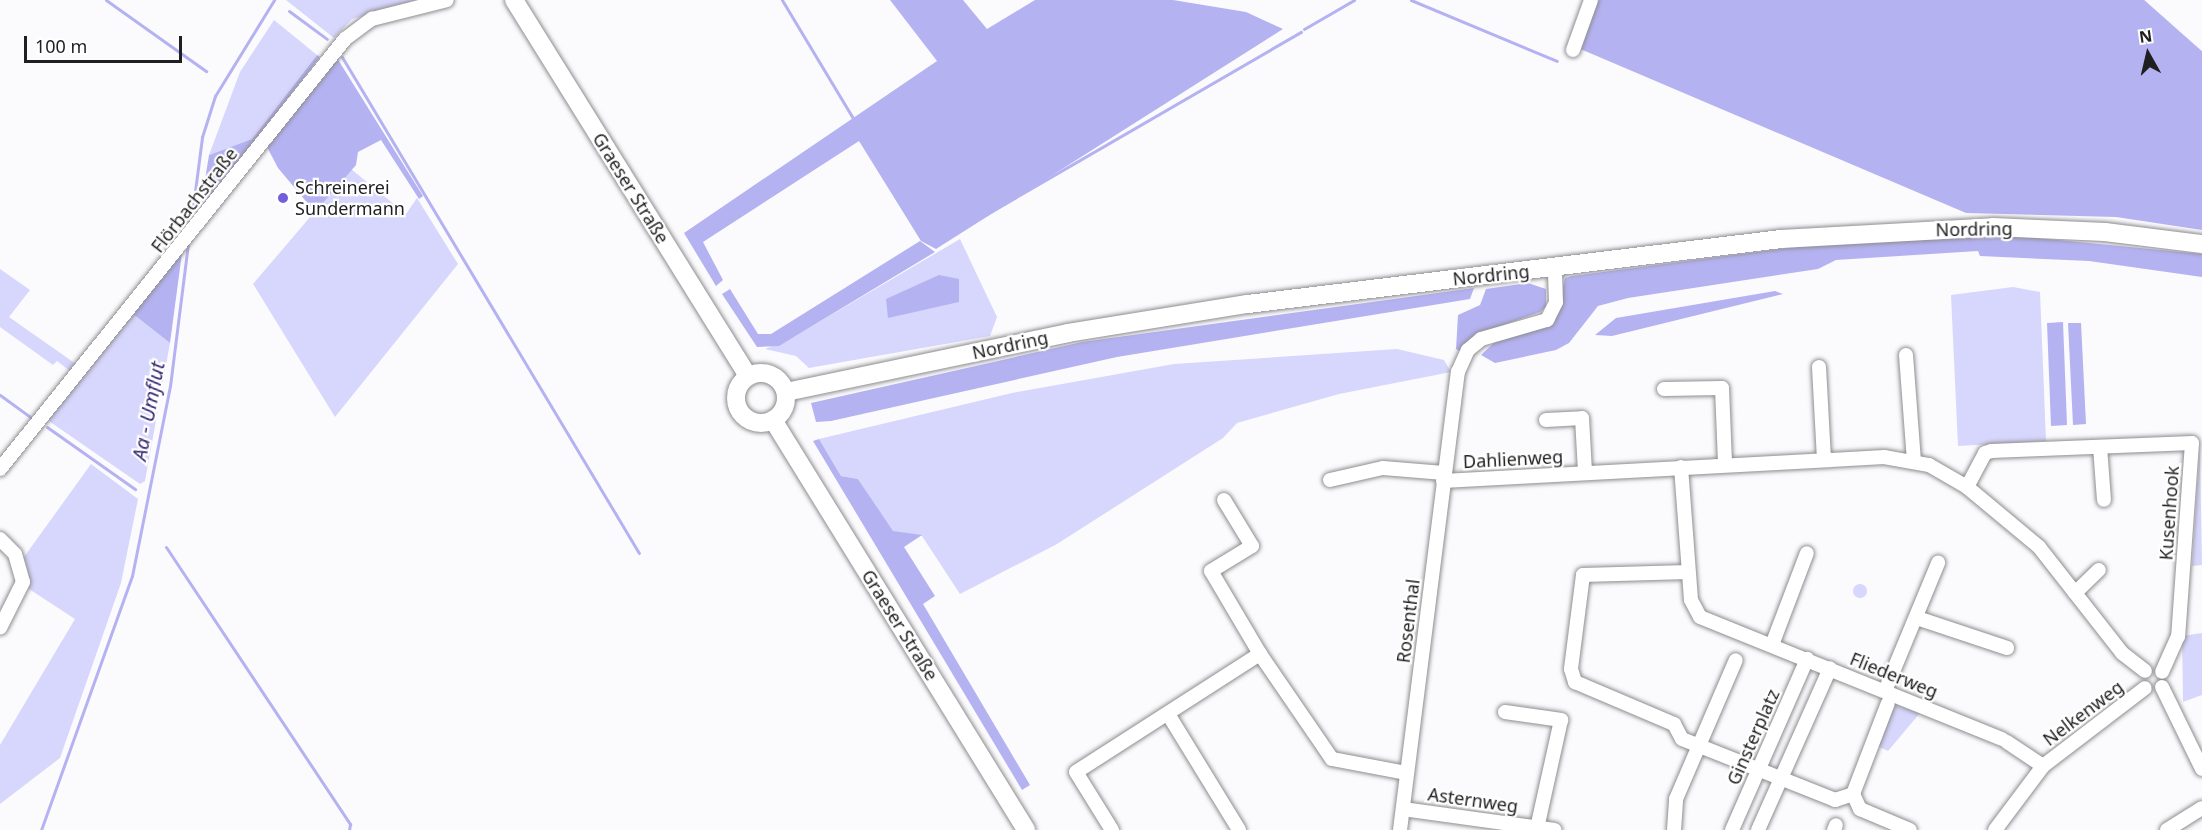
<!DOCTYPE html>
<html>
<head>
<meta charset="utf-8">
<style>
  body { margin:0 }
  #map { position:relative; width:2202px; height:830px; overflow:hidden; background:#fbfbfe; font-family:"Noto Sans",sans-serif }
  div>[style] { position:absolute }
  .green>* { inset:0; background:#d7d6fc }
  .round { border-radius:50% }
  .forest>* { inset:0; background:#b5b2f2 }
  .stream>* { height:3px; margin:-1.5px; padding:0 1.5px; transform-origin:1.5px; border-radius:1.5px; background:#b5b2f2 }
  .roads { filter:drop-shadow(0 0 2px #8d8d90) drop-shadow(0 0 2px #8d8d90) }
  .minor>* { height:14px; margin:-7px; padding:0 7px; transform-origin:7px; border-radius:7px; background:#fff }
  .major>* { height:18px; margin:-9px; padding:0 9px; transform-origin:9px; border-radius:9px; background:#fff }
  .major>.ring { margin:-9px; padding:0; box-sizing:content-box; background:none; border:18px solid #fff; border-radius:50% }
  .dots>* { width:16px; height:16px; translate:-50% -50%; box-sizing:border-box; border:3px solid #fff; border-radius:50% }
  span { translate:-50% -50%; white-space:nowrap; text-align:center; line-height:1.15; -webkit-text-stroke:4.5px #fff; paint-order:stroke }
  .poi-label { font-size:18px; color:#1f1f20 }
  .left { translate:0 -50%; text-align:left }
  .street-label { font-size:18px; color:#1f1f20 }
  .water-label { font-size:20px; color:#362972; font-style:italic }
  .north { position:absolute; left:2118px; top:24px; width:60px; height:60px; -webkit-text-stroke:4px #fff; paint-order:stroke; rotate:352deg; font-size:16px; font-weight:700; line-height:24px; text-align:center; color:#1f1f20 }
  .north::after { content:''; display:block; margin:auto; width:21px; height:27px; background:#1f1f20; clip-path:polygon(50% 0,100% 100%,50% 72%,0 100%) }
  .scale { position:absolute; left:24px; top:36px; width:158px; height:27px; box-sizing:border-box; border:3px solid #1f1f20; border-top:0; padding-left:8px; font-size:18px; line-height:21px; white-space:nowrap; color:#1f1f20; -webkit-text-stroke:4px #fff; paint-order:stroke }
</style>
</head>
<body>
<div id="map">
  <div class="green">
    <i style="clip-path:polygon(286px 0,425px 0,352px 19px,334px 38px)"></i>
    <i style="clip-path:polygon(274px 20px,317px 55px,252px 139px,209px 155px,240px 72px)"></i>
    <i style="clip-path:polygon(351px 169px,406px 214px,417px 198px,458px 264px,335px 417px,253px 284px)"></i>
    <i style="clip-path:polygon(960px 239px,997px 317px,990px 336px,809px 368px,796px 356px,765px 349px,792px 338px)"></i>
    <i style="clip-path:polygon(0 269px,30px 290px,9px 317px,76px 364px,70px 371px,57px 361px,53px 365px,0 327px)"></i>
    <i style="clip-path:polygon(2013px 287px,2040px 292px,2046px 441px,1958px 446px,1951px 295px)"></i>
    <i style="clip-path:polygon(133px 314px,170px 343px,145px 481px,140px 484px,46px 419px)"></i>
    <i style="clip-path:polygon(1397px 349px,1444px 360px,1451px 372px,1339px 394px,1237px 423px,1223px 438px,1057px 544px,960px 594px,922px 536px,893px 532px,858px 479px,841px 476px,819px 439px,1012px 393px,1174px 364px)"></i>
    <i style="clip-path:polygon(2200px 447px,2202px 565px,2192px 566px)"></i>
    <i style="clip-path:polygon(91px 464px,138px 499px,121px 583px,60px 758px,0 804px,0 745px,75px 619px,29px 589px,24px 557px)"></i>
    <i class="round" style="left:1853px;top:584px;width:14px;height:14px"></i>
    <i style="clip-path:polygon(2202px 633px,2202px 695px,2183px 702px,2182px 636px)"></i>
    <i style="clip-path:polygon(1888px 703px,1920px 713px,1888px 751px,1873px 744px)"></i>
  </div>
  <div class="forest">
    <i style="clip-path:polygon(890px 0,963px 0,987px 29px,1035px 0,1173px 0,1246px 12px,1283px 29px,936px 249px,921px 241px,859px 141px,703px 242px,723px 280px,716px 286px,684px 233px,937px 61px)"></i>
    <i style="clip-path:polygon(1593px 0,2141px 0,2202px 52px,2202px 230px,2116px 217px,1966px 213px,1578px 48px)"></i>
    <i style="clip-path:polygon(317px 55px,320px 57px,200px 210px,209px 155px,252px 139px)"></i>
    <i style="clip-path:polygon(337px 58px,423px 196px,419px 199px,381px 140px,358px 152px,356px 165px,315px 212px,278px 168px,266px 145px)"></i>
    <i style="clip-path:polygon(2016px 236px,2202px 254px,2202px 277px,2089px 261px,1980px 256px,1978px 251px,1836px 260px,1818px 269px,1628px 298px,1598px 306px,1569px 343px,1556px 350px,1495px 363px,1481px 355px,1498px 339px,1555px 322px,1565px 278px,1572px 276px,1810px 245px)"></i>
    <i style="clip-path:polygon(920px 241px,935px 252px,779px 346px,757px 347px,722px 294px,730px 289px,758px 334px,771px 334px)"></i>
    <i style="clip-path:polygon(182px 253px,170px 343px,133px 314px)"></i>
    <i style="clip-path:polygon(939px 275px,959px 279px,959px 302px,888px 318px,886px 299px)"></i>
    <i style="clip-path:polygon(1528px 283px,1546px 289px,1546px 307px,1540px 312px,1478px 334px,1461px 352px,1456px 349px,1458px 315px,1480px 305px,1486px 289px)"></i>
    <i style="clip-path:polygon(1474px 288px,1470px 299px,1117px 357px,831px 421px,816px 422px,811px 403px,1082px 342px)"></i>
    <i style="clip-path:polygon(1775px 291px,1783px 294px,1612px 336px,1595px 335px,1616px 318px)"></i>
    <i style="clip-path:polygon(2063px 322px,2067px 425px,2051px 426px,2047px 323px)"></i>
    <i style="clip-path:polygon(2068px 323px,2081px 323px,2086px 424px,2073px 425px)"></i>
    <i style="clip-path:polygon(819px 439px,841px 476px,858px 479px,893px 531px,922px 535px,904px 547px,935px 596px,923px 604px,1030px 785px,1022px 790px,813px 441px)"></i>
  </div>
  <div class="stream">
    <i style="left:106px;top:0;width:123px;rotate:35.4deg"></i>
    <i style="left:782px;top:0;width:272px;rotate:59deg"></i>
    <i style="left:922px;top:233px;width:17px;rotate:40deg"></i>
    <i style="left:935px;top:244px;width:423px;rotate:-30.1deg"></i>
    <i style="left:1411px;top:0;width:158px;rotate:22.7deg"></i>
    <i style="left:2142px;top:0;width:80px;rotate:41.5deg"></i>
    <i style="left:289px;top:11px;width:47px;rotate:36.4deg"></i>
    <i style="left:1304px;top:29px;width:58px;rotate:-30.1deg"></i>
    <i style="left:342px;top:57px;width:578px;rotate:59.09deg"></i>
    <i style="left:191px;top:222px;width:86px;rotate:-82.6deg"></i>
    <i style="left:202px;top:137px;width:43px;rotate:-72.4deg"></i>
    <i style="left:215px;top:96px;width:113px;rotate:-58.4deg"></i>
    <i style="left:0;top:395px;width:41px;rotate:36deg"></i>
    <i style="left:47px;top:427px;width:108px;rotate:35.2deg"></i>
    <i style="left:166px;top:547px;width:333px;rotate:56.4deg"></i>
    <i style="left:350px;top:824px;width:6px;rotate:99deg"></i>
    <i style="left:41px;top:830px;width:270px;rotate:-70.3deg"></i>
    <i style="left:132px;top:576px;width:194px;rotate:-78.7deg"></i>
    <i style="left:170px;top:386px;width:143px;rotate:-82.8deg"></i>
  </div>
  <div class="roads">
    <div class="minor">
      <i style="left:1573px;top:50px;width:53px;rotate:-70.2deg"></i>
      <i style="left:1906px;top:355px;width:107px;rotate:85.7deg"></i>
      <i style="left:1819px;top:367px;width:92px;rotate:86.9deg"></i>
      <i style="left:1664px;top:389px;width:58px;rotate:-1deg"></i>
      <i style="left:1722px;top:388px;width:76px;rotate:87.7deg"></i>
      <i style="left:1546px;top:420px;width:36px;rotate:-3deg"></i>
      <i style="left:1582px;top:418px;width:54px;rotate:86.8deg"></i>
      <i style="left:2100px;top:447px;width:53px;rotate:85.7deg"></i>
      <i style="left:1681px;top:467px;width:133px;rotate:85.7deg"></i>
      <i style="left:1691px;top:600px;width:19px;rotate:62deg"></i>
      <i style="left:1700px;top:617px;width:326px;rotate:22deg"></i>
      <i style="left:0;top:469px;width:551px;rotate:-51.26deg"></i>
      <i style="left:345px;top:39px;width:34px;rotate:-37deg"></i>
      <i style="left:372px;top:19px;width:77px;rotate:-14.2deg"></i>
      <i style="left:1330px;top:480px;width:54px;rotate:-12.8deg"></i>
      <i style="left:1383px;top:468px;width:61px;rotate:4.7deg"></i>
      <i style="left:1443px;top:481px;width:442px;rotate:-3.1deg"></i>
      <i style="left:1884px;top:457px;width:46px;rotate:10.1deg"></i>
      <i style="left:1929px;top:465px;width:44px;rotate:30.1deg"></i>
      <i style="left:1967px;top:487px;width:94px;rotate:39.8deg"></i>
      <i style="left:2039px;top:547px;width:135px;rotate:51.9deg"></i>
      <i style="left:2122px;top:653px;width:29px;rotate:38deg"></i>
      <i style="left:1967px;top:487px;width:38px;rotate:-62deg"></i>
      <i style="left:1985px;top:453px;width:7px;rotate:-16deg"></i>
      <i style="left:1992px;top:451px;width:200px;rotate:-2.3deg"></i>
      <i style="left:2192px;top:443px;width:194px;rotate:94.1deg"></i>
      <i style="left:2178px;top:636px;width:39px;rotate:114deg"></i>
      <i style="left:1224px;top:500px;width:54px;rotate:58.7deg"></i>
      <i style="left:1252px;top:546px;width:48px;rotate:148.6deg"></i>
      <i style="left:1211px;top:571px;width:96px;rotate:59.4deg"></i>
      <i style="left:0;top:539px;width:21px;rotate:45deg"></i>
      <i style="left:15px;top:554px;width:29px;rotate:74deg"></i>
      <i style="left:23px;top:582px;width:51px;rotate:116.6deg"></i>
      <i style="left:1688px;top:572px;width:105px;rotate:178.4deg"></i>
      <i style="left:1583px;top:575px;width:95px;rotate:97.3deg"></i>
      <i style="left:1571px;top:669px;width:14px;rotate:73deg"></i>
      <i style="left:1575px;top:682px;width:108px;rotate:23deg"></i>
      <i style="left:1674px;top:724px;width:17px;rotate:62deg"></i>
      <i style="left:1682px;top:739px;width:165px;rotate:21.7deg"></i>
      <i style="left:1835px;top:800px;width:19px;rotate:-18deg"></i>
      <i style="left:2075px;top:593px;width:33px;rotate:-44deg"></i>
      <i style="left:1917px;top:618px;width:95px;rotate:18.4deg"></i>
      <i style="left:1772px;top:645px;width:98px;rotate:-69.2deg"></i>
      <i style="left:2162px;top:687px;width:91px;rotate:64deg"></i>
      <i style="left:1885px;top:691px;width:139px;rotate:-67.5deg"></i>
      <i style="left:1505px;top:712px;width:57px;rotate:8.1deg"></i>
      <i style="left:1561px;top:720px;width:111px;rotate:102.5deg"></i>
      <i style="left:1168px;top:714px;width:136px;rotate:58.5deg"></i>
      <i style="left:2007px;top:742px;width:43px;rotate:33.7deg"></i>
      <i style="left:1853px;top:794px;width:97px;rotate:-69deg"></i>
      <i style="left:1853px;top:794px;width:17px;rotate:65deg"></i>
      <i style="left:1860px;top:809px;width:54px;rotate:22.8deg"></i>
      <i style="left:1403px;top:809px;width:153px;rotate:7.9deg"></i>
      <i style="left:1112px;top:830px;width:68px;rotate:-121.8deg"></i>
      <i style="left:1076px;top:772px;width:219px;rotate:-32.7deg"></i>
      <i style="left:1260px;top:654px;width:127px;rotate:55.6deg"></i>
      <i style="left:1332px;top:759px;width:76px;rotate:10.6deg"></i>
      <i style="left:1400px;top:830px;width:462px;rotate:-82.8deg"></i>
      <i style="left:1458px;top:372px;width:24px;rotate:-66deg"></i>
      <i style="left:1468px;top:350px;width:17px;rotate:-40deg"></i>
      <i style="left:1481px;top:339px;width:69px;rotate:-16.1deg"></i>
      <i style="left:1547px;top:320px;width:20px;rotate:-63deg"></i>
      <i style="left:1556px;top:302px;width:34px;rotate:-92deg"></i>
      <i style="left:1674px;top:830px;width:31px;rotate:-86deg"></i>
      <i style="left:1676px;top:799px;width:151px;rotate:-66.7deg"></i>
      <i style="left:1732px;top:830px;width:187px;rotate:-66.3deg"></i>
      <i style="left:1758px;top:830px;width:177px;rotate:-66deg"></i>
      <i style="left:1834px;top:830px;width:5px;rotate:-68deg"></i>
      <i style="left:1995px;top:830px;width:80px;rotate:-53.1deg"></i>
      <i style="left:2043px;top:766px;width:128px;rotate:-37.4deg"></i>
      <i style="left:2167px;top:830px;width:41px;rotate:-32.2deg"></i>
    </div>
    <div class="major">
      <i style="left:514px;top:0;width:443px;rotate:58.1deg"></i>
      <i class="ring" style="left:736px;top:373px;width:32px;height:32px"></i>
      <i style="left:786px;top:392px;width:288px;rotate:-11.8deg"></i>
      <i style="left:1068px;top:333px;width:182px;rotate:-9.2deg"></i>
      <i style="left:1248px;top:304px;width:537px;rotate:-6.95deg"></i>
      <i style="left:1781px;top:239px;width:212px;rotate:-3.2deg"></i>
      <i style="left:1993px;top:227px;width:112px;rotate:2.6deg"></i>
      <i style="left:2105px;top:232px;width:98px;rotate:7.1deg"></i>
      <i style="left:773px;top:420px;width:482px;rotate:58.3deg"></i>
    </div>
  </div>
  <div class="dots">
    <i style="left:283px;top:198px;background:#725fd9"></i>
  </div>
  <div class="poi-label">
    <span class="left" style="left:295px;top:198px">Schreinerei<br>Sundermann</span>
  </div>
  <div class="street-label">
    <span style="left:631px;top:188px;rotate:58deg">Graeser Straße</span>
    <span style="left:194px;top:200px;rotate:-52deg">Flörbachstraße</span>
    <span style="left:1974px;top:229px;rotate:-1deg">Nordring</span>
    <span style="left:1491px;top:275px;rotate:-6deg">Nordring</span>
    <span style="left:1010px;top:345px;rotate:-12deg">Nordring</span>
    <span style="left:1513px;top:459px;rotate:-3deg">Dahlienweg</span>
    <span style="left:2169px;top:513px;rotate:-86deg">Kusenhook</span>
    <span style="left:1408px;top:621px;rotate:-83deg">Rosenthal</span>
    <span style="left:900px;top:625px;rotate:58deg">Graeser Straße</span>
    <span style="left:1894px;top:675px;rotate:22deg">Fliederweg</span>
    <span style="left:2083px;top:713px;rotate:-37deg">Nelkenweg</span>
    <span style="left:1753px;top:737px;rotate:-66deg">Ginsterplatz</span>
    <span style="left:1473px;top:800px;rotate:8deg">Asternweg</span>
  </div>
  <div class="water-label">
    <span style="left:148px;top:411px;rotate:-79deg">Aa - Umflut</span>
  </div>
  <div class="north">N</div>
  <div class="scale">100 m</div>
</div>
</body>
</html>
